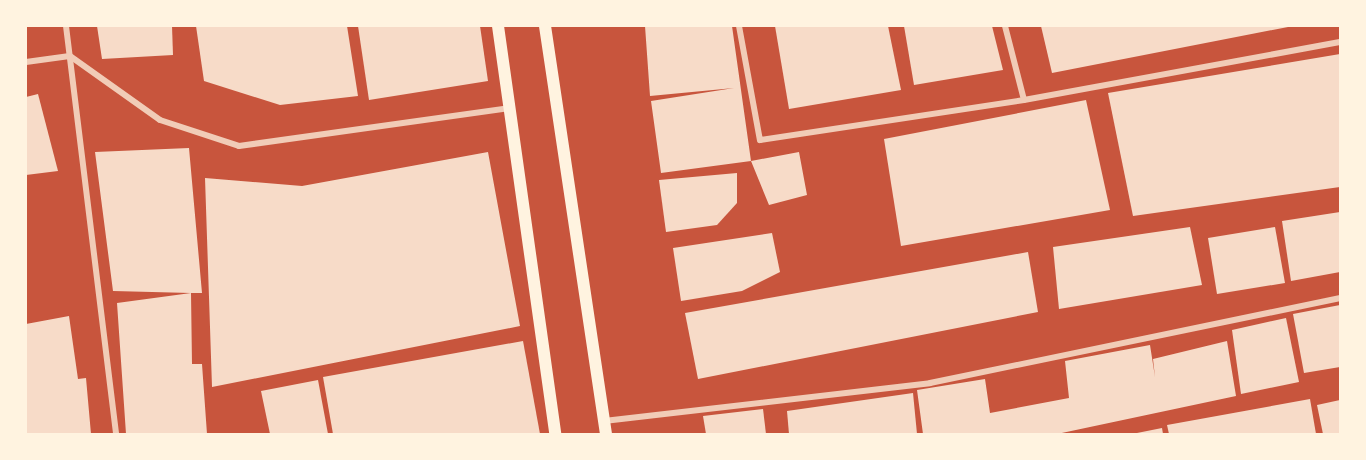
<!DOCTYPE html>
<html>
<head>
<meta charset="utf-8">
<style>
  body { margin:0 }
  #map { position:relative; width:1366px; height:460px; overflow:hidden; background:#c8553d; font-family:"Asap Condensed",sans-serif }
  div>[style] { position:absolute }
  .building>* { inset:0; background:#f7dbc8 }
  .minor>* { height:6px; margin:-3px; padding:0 3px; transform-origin:3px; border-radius:3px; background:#f1ccb7 }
  .secondary>* { height:12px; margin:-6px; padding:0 6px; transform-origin:6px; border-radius:6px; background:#fff3e0 }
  span { translate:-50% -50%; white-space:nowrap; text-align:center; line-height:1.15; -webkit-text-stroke:6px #fff3e0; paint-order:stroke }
  .frame { position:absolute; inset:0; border:27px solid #fff3e0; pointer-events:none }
</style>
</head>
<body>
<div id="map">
  <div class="building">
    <i style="clip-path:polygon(97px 26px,172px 26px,173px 55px,102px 59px)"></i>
    <i style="clip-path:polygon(196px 26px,347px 26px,358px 96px,280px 105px,204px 81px)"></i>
    <i style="clip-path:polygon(358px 26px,480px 26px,488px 81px,369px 100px)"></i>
    <i style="clip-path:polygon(645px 26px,732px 26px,751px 161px,799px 152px,807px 195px,769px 205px,751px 161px,661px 173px,651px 101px,734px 88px,650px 96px)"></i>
    <i style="clip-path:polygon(775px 26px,888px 26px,901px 90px,789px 109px)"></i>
    <i style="clip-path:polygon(904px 26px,992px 26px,1003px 70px,914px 85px)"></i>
    <i style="clip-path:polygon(1041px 26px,1288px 26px,1288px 27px,1052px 73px)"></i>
    <i style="clip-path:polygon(1340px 54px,1340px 187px,1133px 216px,1108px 93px)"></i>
    <i style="clip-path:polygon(38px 94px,58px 171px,26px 175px,26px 97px)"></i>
    <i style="clip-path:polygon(1086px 100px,1110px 210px,901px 246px,884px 139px)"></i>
    <i style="clip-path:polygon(189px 148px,202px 293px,191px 293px,192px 364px,202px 364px,207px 434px,126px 434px,117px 303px,191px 293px,113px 291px,95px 152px)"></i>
    <i style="clip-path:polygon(488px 152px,520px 326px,212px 387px,205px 178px,302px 186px)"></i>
    <i style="clip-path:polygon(737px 173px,737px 203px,717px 225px,666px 232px,659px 180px)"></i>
    <i style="clip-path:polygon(1340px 212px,1340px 272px,1291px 281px,1282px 221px)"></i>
    <i style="clip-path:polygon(1190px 227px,1202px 285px,1059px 309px,1053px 247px)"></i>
    <i style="clip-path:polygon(1275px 227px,1285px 283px,1217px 294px,1208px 238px)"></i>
    <i style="clip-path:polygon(772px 233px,780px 272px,742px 291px,681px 301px,673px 248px)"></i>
    <i style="clip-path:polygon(1028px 252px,1038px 312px,698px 379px,685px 313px)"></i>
    <i style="clip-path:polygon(1340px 305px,1340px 367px,1304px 373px,1293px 314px)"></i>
    <i style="clip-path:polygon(69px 316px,78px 379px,86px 378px,91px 434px,26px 434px,26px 324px)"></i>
    <i style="clip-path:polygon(1286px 318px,1299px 382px,1241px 394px,1232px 330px)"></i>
    <i style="clip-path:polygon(523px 341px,540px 434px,333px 434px,323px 377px)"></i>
    <i style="clip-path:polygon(1227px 341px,1236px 396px,1057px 434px,923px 434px,917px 390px,985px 379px,990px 413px,1069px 398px,1065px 361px,1150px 345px,1155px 377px,1153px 359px)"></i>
    <i style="clip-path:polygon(318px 380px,328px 434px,270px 434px,261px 391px)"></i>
    <i style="clip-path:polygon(913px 393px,917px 434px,789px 434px,787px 411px)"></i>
    <i style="clip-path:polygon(1310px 399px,1316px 434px,1169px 434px,1167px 425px)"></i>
    <i style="clip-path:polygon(1340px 400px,1340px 434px,1323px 434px,1317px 405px)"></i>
    <i style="clip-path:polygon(763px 409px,766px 434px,706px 434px,703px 416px)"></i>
    <i style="clip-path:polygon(1162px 428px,1163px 434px,1137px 434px,1137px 433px)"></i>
  </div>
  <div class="minor">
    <i style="left:66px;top:26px;width:411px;rotate:83deg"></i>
    <i style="left:739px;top:26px;width:116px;rotate:79.6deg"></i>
    <i style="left:760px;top:140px;width:267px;rotate:-8.6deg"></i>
    <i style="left:1024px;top:100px;width:321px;rotate:-10.4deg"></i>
    <i style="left:1005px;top:26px;width:76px;rotate:75.6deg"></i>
    <i style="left:26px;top:62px;width:44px;rotate:-7.8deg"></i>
    <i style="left:70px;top:56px;width:110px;rotate:35.4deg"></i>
    <i style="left:160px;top:120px;width:83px;rotate:18.2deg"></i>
    <i style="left:239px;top:146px;width:274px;rotate:-8deg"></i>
    <i style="left:604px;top:421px;width:328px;rotate:-6.6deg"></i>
    <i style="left:930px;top:383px;width:419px;rotate:-11.7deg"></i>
  </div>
  <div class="secondary">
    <i style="left:498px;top:26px;width:412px;rotate:82deg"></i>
    <i style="left:545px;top:26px;width:413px;rotate:81.5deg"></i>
  </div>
  <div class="frame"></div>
</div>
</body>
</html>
